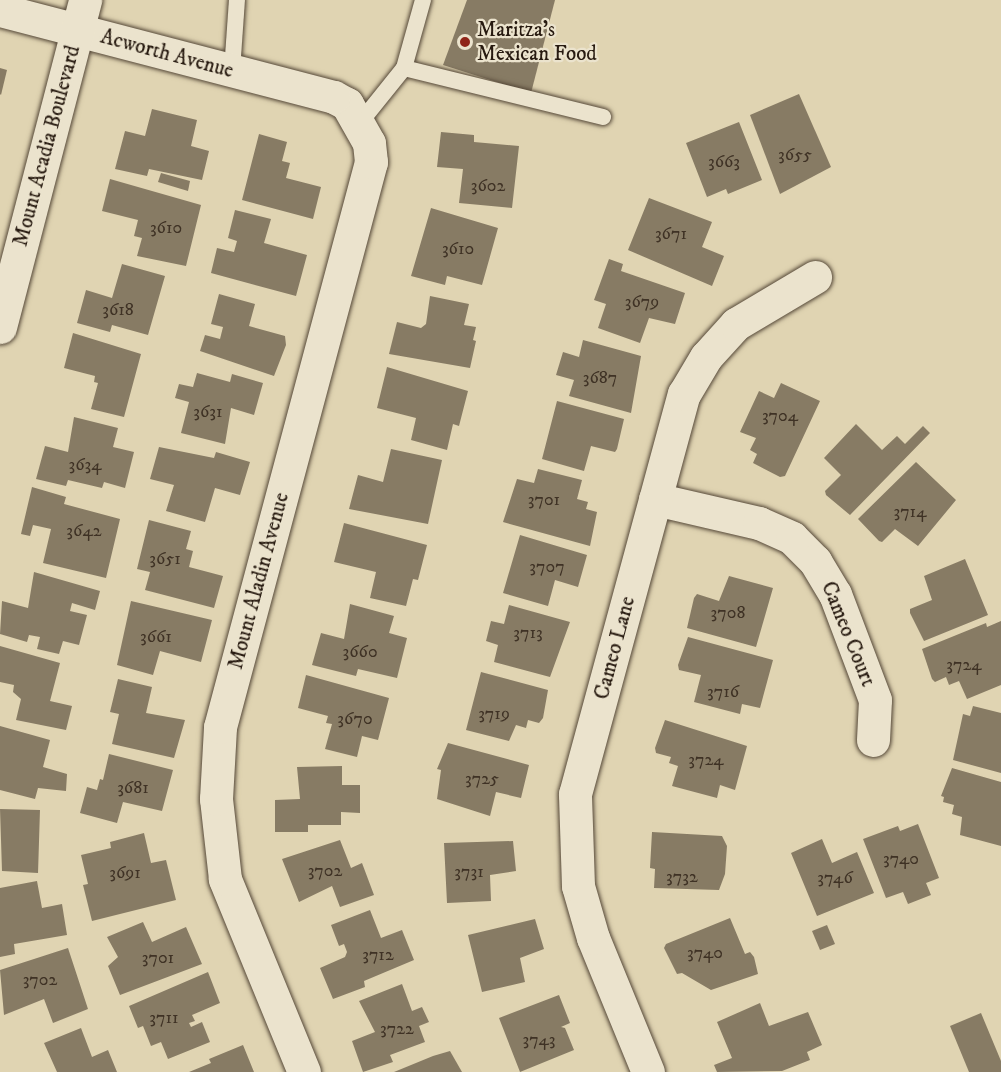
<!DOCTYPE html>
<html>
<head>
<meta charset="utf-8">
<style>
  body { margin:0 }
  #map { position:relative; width:1001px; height:1072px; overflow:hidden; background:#e0d4b2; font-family:"IM FELL DW Pica",serif }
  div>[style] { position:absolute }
  .building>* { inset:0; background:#877b64 }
  .roads { filter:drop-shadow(0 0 2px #554838) drop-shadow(0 0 2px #554838) }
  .lane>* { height:16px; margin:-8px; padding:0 8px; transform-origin:8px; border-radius:8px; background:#ebe3cd }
  .street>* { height:33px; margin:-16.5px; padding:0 16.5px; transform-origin:16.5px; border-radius:16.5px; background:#ebe3cd }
  .secondary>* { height:33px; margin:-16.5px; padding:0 16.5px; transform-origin:16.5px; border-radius:16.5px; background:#ebe3cd }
  .dots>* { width:16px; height:16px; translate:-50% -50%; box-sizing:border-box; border:3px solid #ebe3cd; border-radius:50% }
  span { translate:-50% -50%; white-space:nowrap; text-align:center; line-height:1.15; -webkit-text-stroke:4.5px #ebe3cd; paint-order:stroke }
  .number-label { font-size:18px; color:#3f3225 }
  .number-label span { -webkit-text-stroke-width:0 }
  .poi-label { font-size:21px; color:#271a10 }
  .left { translate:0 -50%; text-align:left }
  .street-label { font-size:21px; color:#271a10 }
</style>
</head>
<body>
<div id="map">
  <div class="building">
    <i style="clip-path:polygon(467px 0,555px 0,531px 93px,443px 65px)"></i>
    <i style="clip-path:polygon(0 68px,7px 70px,1px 95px,0 94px)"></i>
    <i style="clip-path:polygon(799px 94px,831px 167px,780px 194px,750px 115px)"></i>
    <i style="clip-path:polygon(152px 109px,197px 120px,191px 146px,209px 151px,202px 180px,149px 169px,147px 176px,115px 169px,125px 131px,145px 136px)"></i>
    <i style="clip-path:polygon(739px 122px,762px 180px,728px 194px,726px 189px,707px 197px,686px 143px)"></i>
    <i style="clip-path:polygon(441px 132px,474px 135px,474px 142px,519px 146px,512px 208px,459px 203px,463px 169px,437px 167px)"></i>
    <i style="clip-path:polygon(259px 134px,287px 142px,282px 161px,290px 163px,286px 178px,321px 187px,313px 219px,242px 200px)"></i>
    <i style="clip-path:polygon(161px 173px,190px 181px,188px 191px,158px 182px)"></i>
    <i style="clip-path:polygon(110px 179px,201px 205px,186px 266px,137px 256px,142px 238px,134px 236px,138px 220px,102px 211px)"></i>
    <i style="clip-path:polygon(649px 198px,712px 222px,702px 247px,724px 256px,712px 286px,628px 250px)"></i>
    <i style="clip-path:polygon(431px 208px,498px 228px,482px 285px,447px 276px,445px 285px,411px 276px)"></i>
    <i style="clip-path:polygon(235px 210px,271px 219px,264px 243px,307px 255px,296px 296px,211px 273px,217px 248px,234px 252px,237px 241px,228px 238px)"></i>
    <i style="clip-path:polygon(609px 259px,623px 264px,621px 271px,685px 293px,675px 324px,649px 318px,640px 343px,598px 328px,606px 304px,594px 300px)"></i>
    <i style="clip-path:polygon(122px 264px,165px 276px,148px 335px,112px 325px,110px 332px,77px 323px,86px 290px,112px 298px)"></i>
    <i style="clip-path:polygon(219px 294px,255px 304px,249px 326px,285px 336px,286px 345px,274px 376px,200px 351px,205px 335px,220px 339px,223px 327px,211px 324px)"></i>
    <i style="clip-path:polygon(430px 296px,469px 304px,464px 325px,476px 327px,473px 340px,476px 341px,470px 368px,389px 354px,397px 322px,421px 328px,426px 324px)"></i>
    <i style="clip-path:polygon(73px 333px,141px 354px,124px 417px,91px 409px,98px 383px,94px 382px,95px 376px,64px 368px)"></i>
    <i style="clip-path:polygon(583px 340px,641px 356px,631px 413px,569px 396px,574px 380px,556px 375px,563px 352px,579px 357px)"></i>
    <i style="clip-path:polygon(387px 367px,468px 391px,459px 426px,453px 424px,447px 450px,411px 440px,416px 418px,377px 408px)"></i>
    <i style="clip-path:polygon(197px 373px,230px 382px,232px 374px,263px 383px,254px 415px,231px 408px,225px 444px,181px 433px,189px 402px,175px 398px,179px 384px,193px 387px)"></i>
    <i style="clip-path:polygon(781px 383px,820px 401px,785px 476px,780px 477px,753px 463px,757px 454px,750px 450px,756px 438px,740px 432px,759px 391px,774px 398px)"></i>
    <i style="clip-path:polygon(557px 401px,624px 419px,617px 449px,615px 452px,591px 446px,584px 471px,542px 459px)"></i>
    <i style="clip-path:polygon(74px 417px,118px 428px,113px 447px,134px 452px,125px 488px,104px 482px,102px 488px,68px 480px,66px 486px,36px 479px,45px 446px,68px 452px)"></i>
    <i style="clip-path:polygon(856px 424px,882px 450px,897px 436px,905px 444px,923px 426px,930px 433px,850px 515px,826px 495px,825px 491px,841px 475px,824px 458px)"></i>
    <i style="clip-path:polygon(159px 447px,214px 458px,216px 452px,250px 462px,240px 495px,215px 488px,205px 522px,166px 511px,174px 485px,150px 479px)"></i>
    <i style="clip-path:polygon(391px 449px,442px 460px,428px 524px,349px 509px,358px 475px,383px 482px)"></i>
    <i style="clip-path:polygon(916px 462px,956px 500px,918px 546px,895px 529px,882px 542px,879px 541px,858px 519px)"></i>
    <i style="clip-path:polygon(538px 469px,582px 480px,577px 499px,588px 502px,586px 509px,597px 512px,590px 546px,503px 522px,517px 479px,534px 483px)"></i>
    <i style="clip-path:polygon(32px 487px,66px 497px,64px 504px,120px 519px,106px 578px,43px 563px,51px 529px,33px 525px,30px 536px,21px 534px)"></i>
    <i style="clip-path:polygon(149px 520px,191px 531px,186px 549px,193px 551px,189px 567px,223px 576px,214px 608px,145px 590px,150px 572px,137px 569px)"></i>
    <i style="clip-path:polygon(344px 523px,427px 545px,418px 580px,413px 579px,406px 606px,370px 598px,376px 572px,334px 562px)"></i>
    <i style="clip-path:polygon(520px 535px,587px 555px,578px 587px,555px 580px,548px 606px,503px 593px)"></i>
    <i style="clip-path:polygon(965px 559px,988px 615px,924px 641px,910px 613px,910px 609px,932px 600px,924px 576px)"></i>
    <i style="clip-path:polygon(34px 572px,100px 591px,95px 610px,72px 603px,70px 611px,87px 615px,79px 645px,63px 641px,59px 654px,37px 649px,40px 637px,29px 635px,27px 642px,0 634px,2px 601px,28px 608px)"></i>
    <i style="clip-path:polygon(729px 576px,773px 588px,756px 647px,687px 628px,694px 598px,697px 594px,719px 601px)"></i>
    <i style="clip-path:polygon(131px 601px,212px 620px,201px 662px,160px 651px,153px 675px,117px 665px)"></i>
    <i style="clip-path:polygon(350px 604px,394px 616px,389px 633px,407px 638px,397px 678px,358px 669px,356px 676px,312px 665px,321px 633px,344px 639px)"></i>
    <i style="clip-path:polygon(509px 605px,570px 622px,550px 677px,494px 662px,498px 645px,486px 641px,491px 621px,504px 624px)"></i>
    <i style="clip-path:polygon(1001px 621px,1001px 685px,967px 699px,959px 681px,949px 685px,946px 677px,935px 682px,932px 679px,922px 649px,986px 623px,987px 627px)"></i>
    <i style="clip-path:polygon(688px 637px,773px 660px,760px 708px,742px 704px,740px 714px,694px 702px,701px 675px,679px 670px,678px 665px)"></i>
    <i style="clip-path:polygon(0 646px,60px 663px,50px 701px,72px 706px,66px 730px,16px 720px,21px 699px,13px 692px,14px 685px,0 682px)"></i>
    <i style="clip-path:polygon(481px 672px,548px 690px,543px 718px,539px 723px,528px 720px,526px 728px,516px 725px,509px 741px,466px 730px)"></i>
    <i style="clip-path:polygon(306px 675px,389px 698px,378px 740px,362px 736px,357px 757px,325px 749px,332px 724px,326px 723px,328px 716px,298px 708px)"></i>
    <i style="clip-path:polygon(118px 679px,152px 687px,146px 713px,185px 720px,174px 758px,112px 744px,119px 714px,110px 712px)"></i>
    <i style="clip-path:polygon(973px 706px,1001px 713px,1001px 773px,953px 760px,963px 714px,970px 716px)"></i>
    <i style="clip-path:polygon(665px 720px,747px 746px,735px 790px,720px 785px,717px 798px,672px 786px,678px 766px,669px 763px,671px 757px,656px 753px,655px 748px)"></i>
    <i style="clip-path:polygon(0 726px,50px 740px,43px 767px,67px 774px,66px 791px,38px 788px,35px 799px,0 790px)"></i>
    <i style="clip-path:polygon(448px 743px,529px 765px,521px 798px,496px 792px,490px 816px,437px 799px,441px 770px,437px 769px)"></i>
    <i style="clip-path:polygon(109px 754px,173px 770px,162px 811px,123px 802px,117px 823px,80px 813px,87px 787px,97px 790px,100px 779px,103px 780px)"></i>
    <i style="clip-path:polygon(342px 766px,342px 785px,360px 785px,360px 813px,341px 812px,341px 825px,308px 825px,308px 832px,275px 832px,275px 800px,300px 799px,297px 767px)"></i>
    <i style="clip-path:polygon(952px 768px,1001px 782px,1001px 846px,960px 835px,962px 817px,952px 814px,954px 805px,943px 802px,944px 797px,941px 796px)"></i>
    <i style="clip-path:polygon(0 809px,40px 810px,38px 873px,2px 871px)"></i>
    <i style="clip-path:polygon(918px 824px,939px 878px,926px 883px,931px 895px,908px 904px,903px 892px,886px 898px,863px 839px,898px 826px,900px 831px)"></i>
    <i style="clip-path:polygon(652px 832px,722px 836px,727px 846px,725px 874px,719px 890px,654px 888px,655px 869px,650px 868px)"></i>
    <i style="clip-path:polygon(144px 833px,151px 863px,166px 860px,176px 900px,92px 921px,83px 885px,88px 884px,81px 855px,111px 848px,110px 842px)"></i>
    <i style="clip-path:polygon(822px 839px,832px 863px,857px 852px,874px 893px,817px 916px,791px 853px)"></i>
    <i style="clip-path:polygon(340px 840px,351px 868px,362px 863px,374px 895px,340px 907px,332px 886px,299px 902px,282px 859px)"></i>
    <i style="clip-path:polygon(513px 841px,516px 871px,490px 875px,491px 901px,447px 903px,444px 843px)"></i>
    <i style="clip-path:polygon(37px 881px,42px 908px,62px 904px,67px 935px,14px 944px,15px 954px,0 957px,0 888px)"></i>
    <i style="clip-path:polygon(370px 910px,381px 938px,402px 930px,414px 960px,364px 981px,365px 987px,333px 999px,320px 968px,345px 957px,347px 952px,344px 944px,339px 946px,331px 925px)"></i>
    <i style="clip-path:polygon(730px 918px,745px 954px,750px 952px,754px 957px,758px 974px,711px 990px,682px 973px,677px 974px,664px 948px,666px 944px)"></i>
    <i style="clip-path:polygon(535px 919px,544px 949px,520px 958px,525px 982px,482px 992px,468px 935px)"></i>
    <i style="clip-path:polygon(143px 922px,152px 942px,186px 927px,202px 964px,120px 995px,108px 966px,118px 957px,107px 937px)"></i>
    <i style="clip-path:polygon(827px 925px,835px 944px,820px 950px,812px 931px)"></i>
    <i style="clip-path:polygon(68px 948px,88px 1009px,53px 1023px,44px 999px,4px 1015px,0 970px)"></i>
    <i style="clip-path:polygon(208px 972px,220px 1003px,192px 1015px,195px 1021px,189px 1023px,191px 1027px,202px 1022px,210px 1042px,168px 1059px,161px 1042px,151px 1046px,143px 1026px,138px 1028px,129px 1006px)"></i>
    <i style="clip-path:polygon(402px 984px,412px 1011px,422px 1007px,429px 1022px,419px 1026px,425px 1042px,390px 1055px,393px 1062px,363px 1072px,352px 1041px,375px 1032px,359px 1001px)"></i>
    <i style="clip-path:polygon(559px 995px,570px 1023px,561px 1027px,565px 1028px,574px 1050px,520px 1072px,499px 1018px)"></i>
    <i style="clip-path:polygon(760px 1003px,769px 1026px,808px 1012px,822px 1045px,807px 1052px,810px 1060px,782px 1071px,717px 1072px,714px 1065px,732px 1058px,717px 1022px)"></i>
    <i style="clip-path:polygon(981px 1013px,1001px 1061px,1001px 1072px,969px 1072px,950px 1026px)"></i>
    <i style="clip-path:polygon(81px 1028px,92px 1057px,108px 1050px,117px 1072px,57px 1072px,44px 1043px)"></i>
    <i style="clip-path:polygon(243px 1045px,254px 1072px,189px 1072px,211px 1063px,209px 1059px)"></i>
    <i style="clip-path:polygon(450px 1051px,462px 1072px,394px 1072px,433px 1056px)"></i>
  </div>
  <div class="roads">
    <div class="lane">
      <i style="left:404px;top:68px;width:205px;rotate:13.8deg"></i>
      <i style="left:232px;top:71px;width:71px;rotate:-86deg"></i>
      <i style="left:359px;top:124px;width:72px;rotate:-51.2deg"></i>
      <i style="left:404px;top:68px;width:71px;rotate:-74.4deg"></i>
    </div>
    <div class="street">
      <i style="left:655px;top:499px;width:107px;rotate:13deg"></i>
      <i style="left:759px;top:523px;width:36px;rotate:24deg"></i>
      <i style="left:792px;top:538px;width:33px;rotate:45deg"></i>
      <i style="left:815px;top:561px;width:39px;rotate:59deg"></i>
      <i style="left:835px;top:594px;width:113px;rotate:69.3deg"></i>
      <i style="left:875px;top:700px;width:40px;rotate:92.9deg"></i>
      <i style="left:304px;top:1072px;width:209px;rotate:-112.3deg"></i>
      <i style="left:225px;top:879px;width:81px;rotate:-96.4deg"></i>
      <i style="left:216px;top:799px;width:72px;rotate:-86.8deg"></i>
      <i style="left:220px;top:727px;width:585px;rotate:-75.04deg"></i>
      <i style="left:371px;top:162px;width:19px;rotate:-96deg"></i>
      <i style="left:369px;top:143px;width:45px;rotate:-119.4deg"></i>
      <i style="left:347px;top:104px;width:15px;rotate:-152deg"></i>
      <i style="left:648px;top:1072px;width:145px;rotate:-112.3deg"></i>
      <i style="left:593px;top:938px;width:54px;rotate:-106.1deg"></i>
      <i style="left:578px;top:886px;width:92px;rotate:-91.9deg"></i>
      <i style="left:575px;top:794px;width:415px;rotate:-74.8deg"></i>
      <i style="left:684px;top:394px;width:43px;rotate:-59.3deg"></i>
      <i style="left:706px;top:357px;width:45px;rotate:-47.7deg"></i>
      <i style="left:736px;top:324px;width:92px;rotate:-30.7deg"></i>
    </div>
    <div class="secondary">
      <i style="left:0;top:10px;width:345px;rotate:14.6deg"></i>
      <i style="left:0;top:327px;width:338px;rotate:-75.4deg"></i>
    </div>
  </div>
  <div class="dots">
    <i style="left:465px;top:42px;background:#8f2418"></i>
  </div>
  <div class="number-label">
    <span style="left:795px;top:155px">3655</span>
    <span style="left:724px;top:162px">3663</span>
    <span style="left:488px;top:186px">3602</span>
    <span style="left:166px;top:228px">3610</span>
    <span style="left:671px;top:234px">3671</span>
    <span style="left:458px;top:249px">3610</span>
    <span style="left:642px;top:302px">3679</span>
    <span style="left:118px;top:310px">3618</span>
    <span style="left:600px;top:378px">3687</span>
    <span style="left:208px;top:412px">3631</span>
    <span style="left:780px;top:416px">3704</span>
    <span style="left:85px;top:465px">3634</span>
    <span style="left:544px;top:500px">3701</span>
    <span style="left:910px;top:512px">3714</span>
    <span style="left:84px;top:531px">3642</span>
    <span style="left:165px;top:559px">3651</span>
    <span style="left:547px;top:567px">3707</span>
    <span style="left:728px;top:613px">3708</span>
    <span style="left:528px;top:633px">3713</span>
    <span style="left:156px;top:637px">3661</span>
    <span style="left:360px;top:652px">3660</span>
    <span style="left:964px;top:665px">3724</span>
    <span style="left:723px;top:692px">3716</span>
    <span style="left:494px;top:714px">3719</span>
    <span style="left:355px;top:719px">3670</span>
    <span style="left:706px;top:760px">3724</span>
    <span style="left:482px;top:779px">3725</span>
    <span style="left:133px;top:788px">3681</span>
    <span style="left:901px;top:859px">3740</span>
    <span style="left:325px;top:871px">3702</span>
    <span style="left:469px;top:872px">3731</span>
    <span style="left:125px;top:873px">3691</span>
    <span style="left:682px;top:877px">3732</span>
    <span style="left:835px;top:878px">3746</span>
    <span style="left:705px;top:953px">3740</span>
    <span style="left:378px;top:955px">3712</span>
    <span style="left:158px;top:958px">3701</span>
    <span style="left:40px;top:980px">3702</span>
    <span style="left:164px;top:1018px">3711</span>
    <span style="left:397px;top:1029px">3722</span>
    <span style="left:539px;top:1040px">3743</span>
  </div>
  <div class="poi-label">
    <span class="left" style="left:477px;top:42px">Maritza's<br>Mexican Food</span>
  </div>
  <div class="street-label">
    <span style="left:167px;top:54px;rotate:15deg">Acworth Avenue</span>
    <span style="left:47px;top:146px;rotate:-75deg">Mount Acadia Boulevard</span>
    <span style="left:259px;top:581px;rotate:-75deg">Mount Aladin Avenue</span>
    <span style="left:848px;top:634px;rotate:68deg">Cameo Court</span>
    <span style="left:615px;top:648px;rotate:-75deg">Cameo Lane</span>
  </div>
</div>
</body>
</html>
